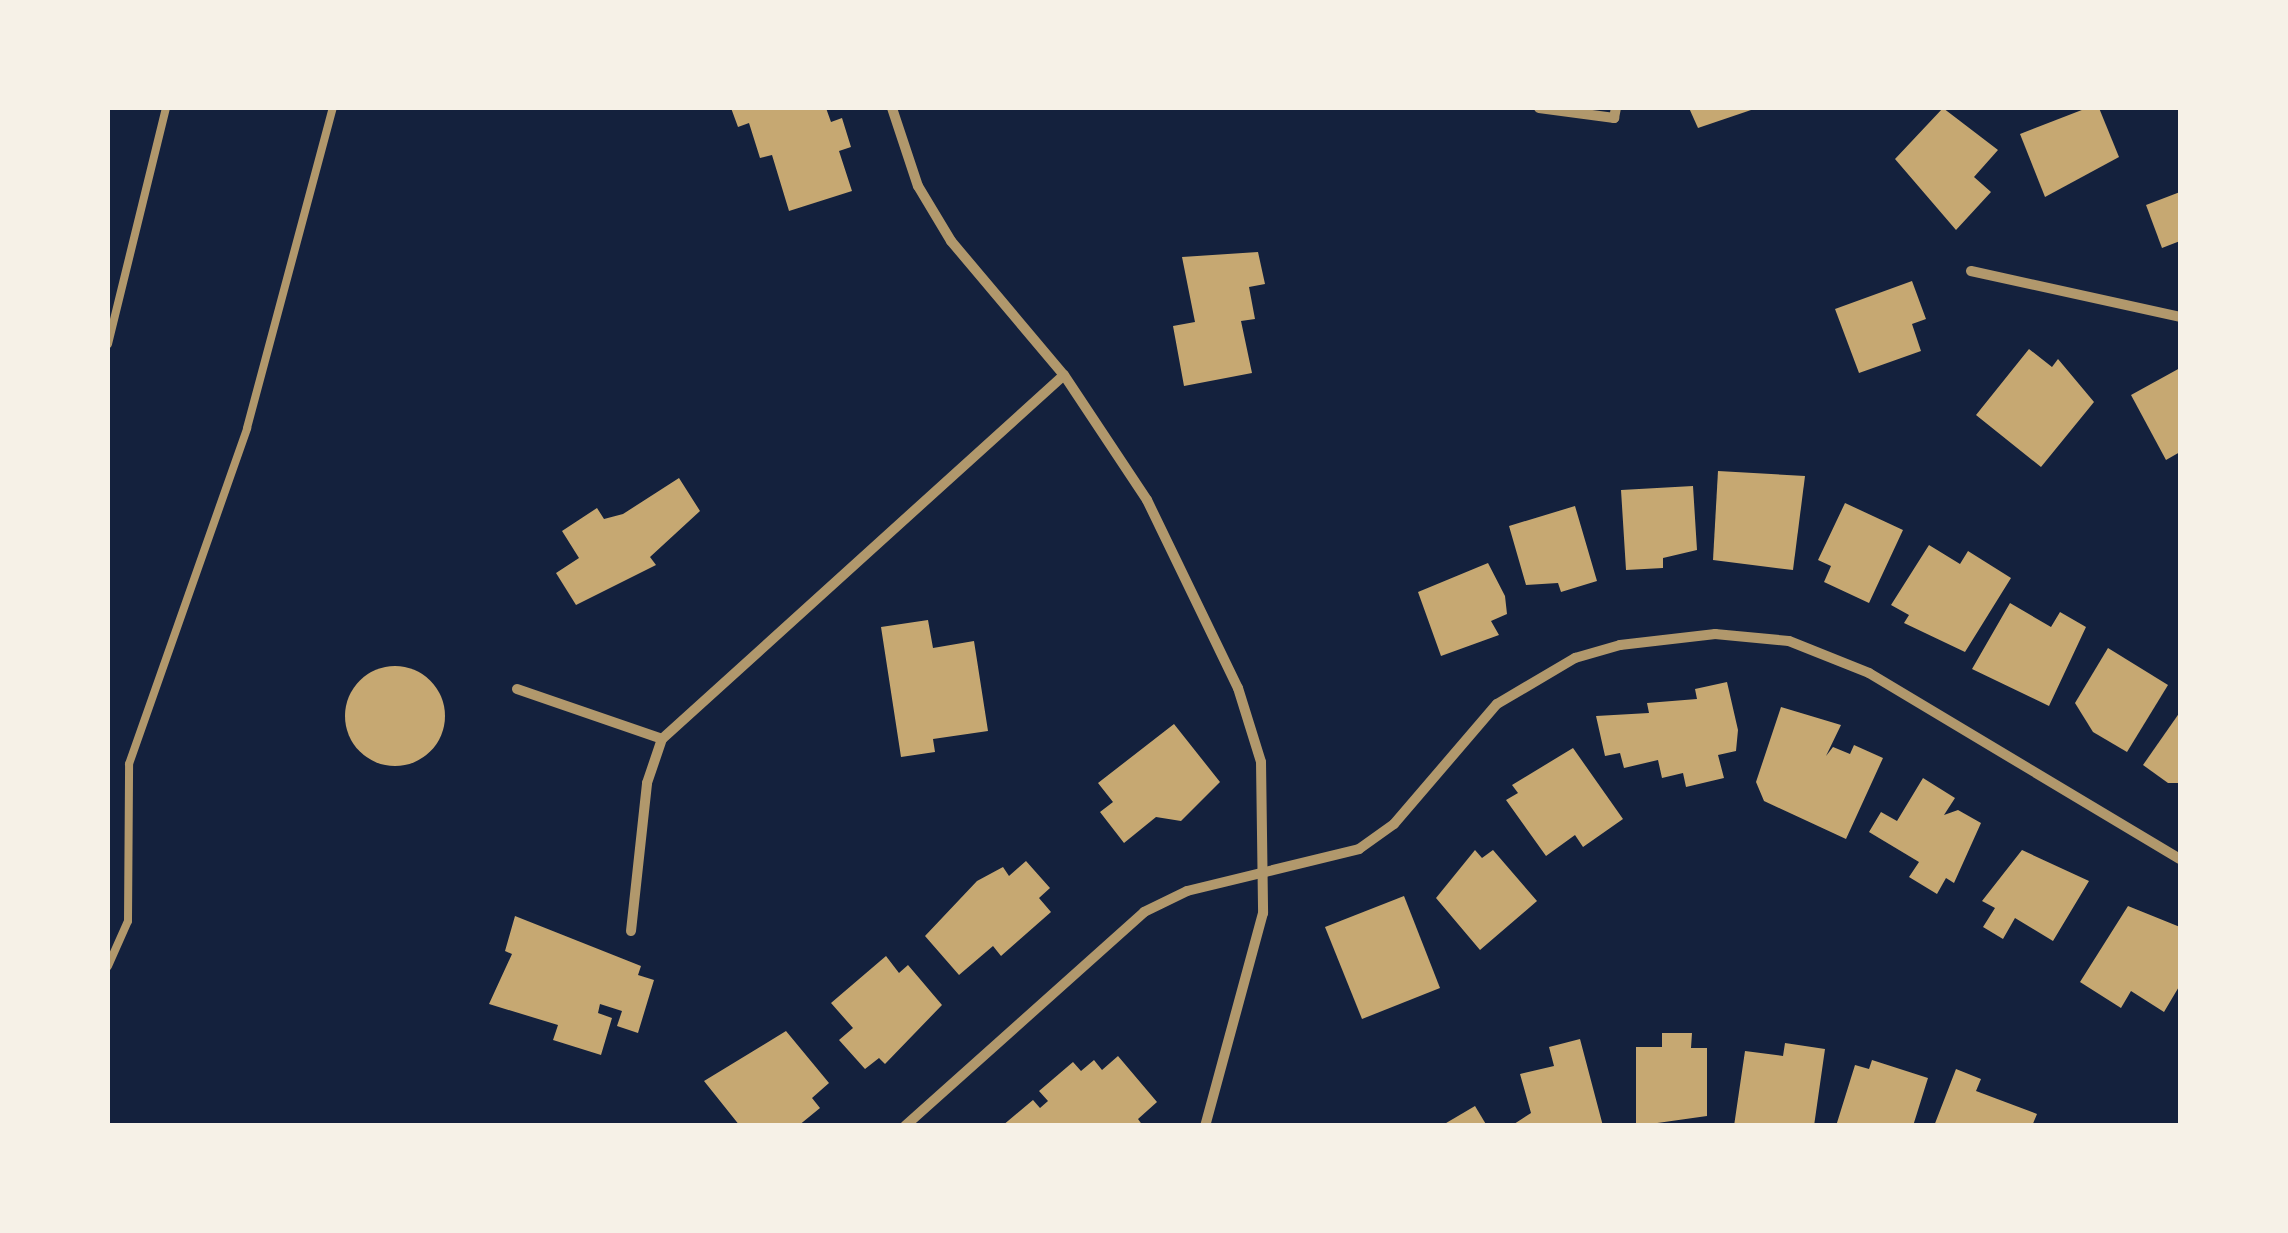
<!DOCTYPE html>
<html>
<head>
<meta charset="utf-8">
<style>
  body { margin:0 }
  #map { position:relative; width:2288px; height:1233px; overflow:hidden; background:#14213d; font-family:"Golos Text",sans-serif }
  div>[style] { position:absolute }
  .building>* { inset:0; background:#c6a872 }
  .round { border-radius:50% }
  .service>* { height:8px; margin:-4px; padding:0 4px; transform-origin:4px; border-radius:4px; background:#b1986c }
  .minor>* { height:10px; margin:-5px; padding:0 5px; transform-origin:5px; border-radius:5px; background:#b1986c }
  span { translate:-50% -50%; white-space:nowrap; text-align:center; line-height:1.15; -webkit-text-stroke:10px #f6f1e7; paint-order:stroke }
  .frame { position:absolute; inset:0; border:110px solid #f6f1e7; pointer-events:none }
</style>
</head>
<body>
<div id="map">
  <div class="building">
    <i style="clip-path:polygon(731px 108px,826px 108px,831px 122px,842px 118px,851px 147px,839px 151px,852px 191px,789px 211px,772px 155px,760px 158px,749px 123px,738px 127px)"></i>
    <i style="clip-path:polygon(1689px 108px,1757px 108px,1698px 128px)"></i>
    <i style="clip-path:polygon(1943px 108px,1998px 150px,1974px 177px,1991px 192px,1956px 230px,1895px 159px)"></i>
    <i style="clip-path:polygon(2087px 108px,2099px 108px,2119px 157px,2045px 197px,2020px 134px)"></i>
    <i style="clip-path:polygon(2180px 192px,2180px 241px,2162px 248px,2146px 205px)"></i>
    <i style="clip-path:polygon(1258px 252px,1265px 284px,1249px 287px,1255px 319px,1241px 321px,1252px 373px,1184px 386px,1173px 326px,1195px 322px,1182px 257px)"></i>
    <i style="clip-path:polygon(1912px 281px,1926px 319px,1912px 324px,1921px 351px,1859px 373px,1835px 309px)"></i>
    <i style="clip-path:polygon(2029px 349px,2052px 367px,2058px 359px,2094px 402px,2041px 467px,1976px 415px)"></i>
    <i style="clip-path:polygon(2180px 368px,2180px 452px,2166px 460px,2131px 395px)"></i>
    <i style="clip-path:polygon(1718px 471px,1805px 476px,1793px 570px,1713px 560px)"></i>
    <i style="clip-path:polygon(679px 478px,700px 511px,650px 557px,656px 565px,576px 605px,556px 573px,579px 558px,562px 531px,597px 508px,604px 519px,623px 514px)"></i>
    <i style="clip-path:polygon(1693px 486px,1697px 550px,1663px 558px,1663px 568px,1626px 570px,1621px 490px)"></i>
    <i style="clip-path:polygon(1845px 503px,1903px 530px,1869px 603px,1824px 582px,1831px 566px,1818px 560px)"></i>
    <i style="clip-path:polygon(1575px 506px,1597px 581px,1561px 592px,1558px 583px,1526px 585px,1509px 526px)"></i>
    <i style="clip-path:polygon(1929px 545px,1960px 564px,1968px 551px,2011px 578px,1965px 652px,1904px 623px,1909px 615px,1891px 605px)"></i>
    <i style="clip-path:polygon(1488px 563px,1505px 596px,1507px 614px,1491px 621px,1499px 635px,1441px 656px,1418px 592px)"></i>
    <i style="clip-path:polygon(2010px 603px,2051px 627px,2060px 612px,2086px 627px,2049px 706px,1972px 669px)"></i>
    <i style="clip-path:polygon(928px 620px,933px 648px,974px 641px,988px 731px,933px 739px,935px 752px,901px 757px,881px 627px)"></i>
    <i style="clip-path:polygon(2108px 648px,2168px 685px,2127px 752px,2093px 732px,2075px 703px)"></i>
    <i class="round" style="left:345px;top:666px;width:100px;height:100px"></i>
    <i style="clip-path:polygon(1727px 682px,1738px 730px,1736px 751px,1718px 755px,1724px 778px,1686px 787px,1683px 773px,1662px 778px,1658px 760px,1624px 768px,1620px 753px,1605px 756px,1596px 716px,1649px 713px,1647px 703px,1697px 699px,1695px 689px)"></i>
    <i style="clip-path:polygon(1781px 707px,1841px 725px,1826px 756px,1833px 747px,1850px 754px,1854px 745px,1883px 758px,1846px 839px,1764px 801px,1756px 782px)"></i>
    <i style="clip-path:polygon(2180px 712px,2180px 783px,2168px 783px,2143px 765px)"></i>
    <i style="clip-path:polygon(1174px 724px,1220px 782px,1181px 821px,1156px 817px,1124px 843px,1100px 812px,1113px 802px,1098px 783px)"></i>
    <i style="clip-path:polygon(1573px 748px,1623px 819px,1583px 847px,1575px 835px,1546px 856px,1506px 800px,1518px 793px,1512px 785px)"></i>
    <i style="clip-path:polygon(1923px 778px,1955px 798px,1944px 815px,1958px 810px,1981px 823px,1954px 883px,1946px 878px,1937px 894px,1909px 877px,1919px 862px,1869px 832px,1881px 812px,1897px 821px)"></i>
    <i style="clip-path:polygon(1475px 850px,1482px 858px,1493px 850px,1537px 901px,1480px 950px,1436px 898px)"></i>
    <i style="clip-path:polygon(2022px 850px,2089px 881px,2053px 941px,2015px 918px,2003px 939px,1983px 927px,1995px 908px,1982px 901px)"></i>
    <i style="clip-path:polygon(1026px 861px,1050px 888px,1039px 898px,1051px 912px,1001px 956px,993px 946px,959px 975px,925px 936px,977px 881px,1003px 867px,1009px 876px)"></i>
    <i style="clip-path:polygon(1404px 896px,1440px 988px,1362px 1019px,1325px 927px)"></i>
    <i style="clip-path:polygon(2128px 906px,2180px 927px,2180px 985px,2164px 1012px,2131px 991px,2121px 1008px,2080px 982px)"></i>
    <i style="clip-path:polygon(515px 916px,641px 966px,638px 975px,654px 980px,638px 1033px,617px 1026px,622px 1011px,600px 1004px,598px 1013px,612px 1018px,601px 1055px,553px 1040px,558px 1025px,489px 1004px,512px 954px,505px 951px)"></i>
    <i style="clip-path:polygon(886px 956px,899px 973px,908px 965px,942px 1005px,885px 1064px,879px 1058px,865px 1069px,839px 1040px,853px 1028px,831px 1003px)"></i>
    <i style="clip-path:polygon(786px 1031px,829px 1083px,812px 1098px,820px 1108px,798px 1126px,740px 1126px,704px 1081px)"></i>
    <i style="clip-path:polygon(1662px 1033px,1692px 1033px,1691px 1048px,1707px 1048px,1707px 1116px,1636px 1126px,1636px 1047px,1662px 1047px)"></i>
    <i style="clip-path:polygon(1580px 1039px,1603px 1126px,1511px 1126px,1531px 1113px,1520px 1074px,1554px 1066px,1549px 1047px)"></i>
    <i style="clip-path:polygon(1785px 1043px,1825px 1049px,1814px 1126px,1734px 1126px,1745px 1051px,1783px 1056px)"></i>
    <i style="clip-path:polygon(1118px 1056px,1157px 1102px,1138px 1119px,1143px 1126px,1002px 1126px,1033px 1100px,1040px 1108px,1048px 1101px,1039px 1091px,1073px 1062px,1081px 1071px,1094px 1060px,1102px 1070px)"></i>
    <i style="clip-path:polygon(1872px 1060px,1928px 1078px,1913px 1126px,1836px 1126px,1855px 1065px,1869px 1069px)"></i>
    <i style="clip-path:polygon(1956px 1069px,1981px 1079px,1976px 1091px,2037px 1114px,2032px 1126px,1934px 1126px)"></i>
    <i style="clip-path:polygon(1475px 1106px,1487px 1126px,1441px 1126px)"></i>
  </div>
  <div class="service">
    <i style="left:108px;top:344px;width:243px;rotate:-76.2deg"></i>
    <i style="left:108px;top:966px;width:49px;rotate:-66deg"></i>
    <i style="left:128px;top:921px;width:157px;rotate:-89.6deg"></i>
    <i style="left:129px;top:764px;width:356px;rotate:-70.6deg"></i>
    <i style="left:247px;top:428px;width:331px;rotate:-75deg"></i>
  </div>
  <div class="minor">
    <i style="left:892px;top:108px;width:82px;rotate:71.6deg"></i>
    <i style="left:918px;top:186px;width:64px;rotate:59deg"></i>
    <i style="left:951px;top:241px;width:175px;rotate:49.9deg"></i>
    <i style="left:1064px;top:375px;width:150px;rotate:56.4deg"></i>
    <i style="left:1147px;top:500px;width:209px;rotate:64.2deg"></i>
    <i style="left:1238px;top:688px;width:77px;rotate:72.7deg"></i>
    <i style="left:1261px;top:762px;width:151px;rotate:89.2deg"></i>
    <i style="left:1263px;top:913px;width:221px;rotate:105.2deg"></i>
    <i style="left:1539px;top:108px;width:76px;rotate:7.6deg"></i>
    <i style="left:1614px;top:118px;width:10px;rotate:-79deg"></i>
    <i style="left:1971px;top:271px;width:214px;rotate:12.4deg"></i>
    <i style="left:517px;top:689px;width:153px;rotate:19deg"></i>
    <i style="left:631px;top:931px;width:149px;rotate:-83.8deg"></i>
    <i style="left:647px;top:783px;width:46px;rotate:-71.2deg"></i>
    <i style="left:662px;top:739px;width:542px;rotate:-42.16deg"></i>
    <i style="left:905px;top:1126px;width:321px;rotate:-41.8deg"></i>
    <i style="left:1144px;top:912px;width:48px;rotate:-26deg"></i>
    <i style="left:1187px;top:891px;width:177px;rotate:-13.7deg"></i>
    <i style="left:1359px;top:849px;width:43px;rotate:-35.5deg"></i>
    <i style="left:1394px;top:824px;width:158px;rotate:-49.4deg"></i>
    <i style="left:1497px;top:704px;width:91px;rotate:-30.5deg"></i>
    <i style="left:1575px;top:658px;width:47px;rotate:-16.1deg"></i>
    <i style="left:1620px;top:645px;width:96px;rotate:-6.6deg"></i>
    <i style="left:1715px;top:634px;width:74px;rotate:5.4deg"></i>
    <i style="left:1789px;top:641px;width:86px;rotate:21.8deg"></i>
    <i style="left:1869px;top:673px;width:362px;rotate:30.9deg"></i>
  </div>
  <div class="frame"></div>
</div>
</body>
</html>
